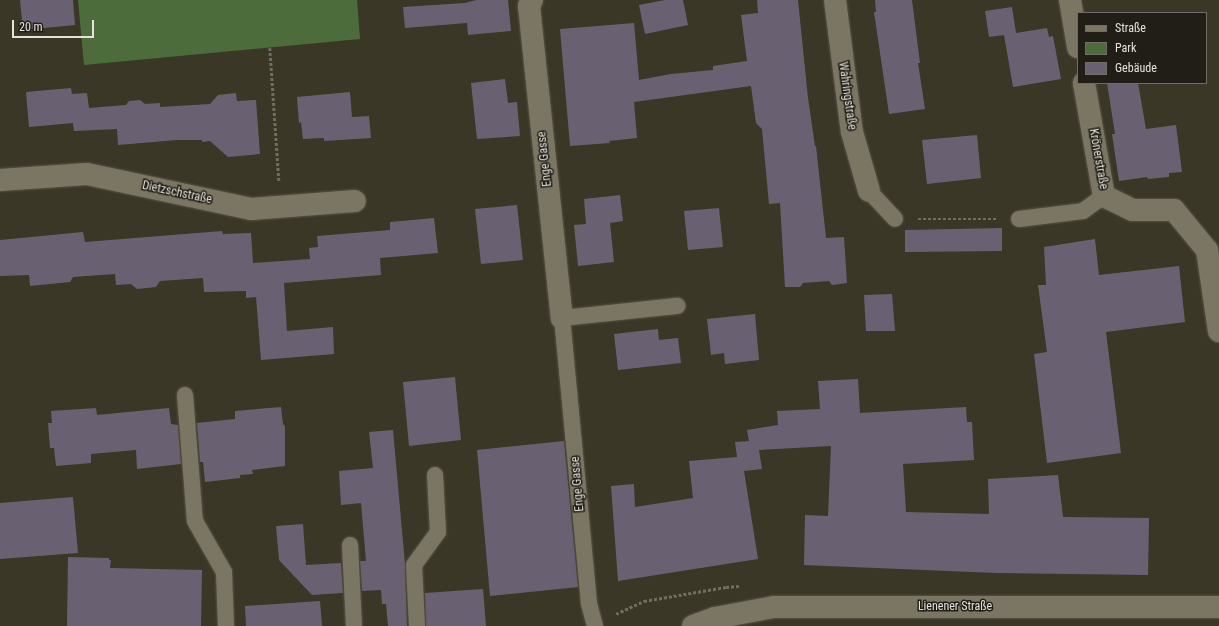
<!DOCTYPE html>
<html>
<head>
<meta charset="utf-8">
<style>
  body { margin:0 }
  #map { position:relative; width:1219px; height:626px; overflow:hidden; background:#3b3727; font-family:"Roboto Condensed",sans-serif }
  div>[style] { position:absolute }
  .green>* { inset:0; background:#4c6c3c }
  .building>* { inset:0; background:#696172 }
  .path>* { height:2.5px; margin-top:-1.25px; transform-origin:0; background:repeating-linear-gradient(90deg,#716d5f 0 3px,transparent 0 5px) }
  .roads { filter:drop-shadow(0 0 1px #595548) drop-shadow(0 0 1px #595548) }
  .service>* { height:16px; margin:-8px; padding:0 8px; transform-origin:8px; border-radius:8px; background:#7b7664 }
  .minor>* { height:22px; margin:-11px; padding:0 11px; transform-origin:11px; border-radius:11px; background:#7b7664 }
  .tertiary>* { height:22px; margin:-11px; padding:0 11px; transform-origin:11px; border-radius:11px; background:#7b7664 }
  span { translate:-50% -50%; white-space:nowrap; text-align:center; line-height:1.15; -webkit-text-stroke:3px #201e17; paint-order:stroke }
  .street-label { font-size:12px; color:#e5e3d9 }
  .legend { position:absolute; left:1077px; top:12px; width:130px; height:72px; box-sizing:border-box; background:#201e17; border:1px solid #6f6d65; margin:0; padding:5px 7px; list-style:none; font-size:12px; color:#e5e3d9 }
  .legend li { display:flex; align-items:center; gap:8px; height:20px }
  .legend b { width:20px; border:1px solid #6f6d65 }
  .scale { position:absolute; left:12px; top:20px; width:82px; height:18px; box-sizing:border-box; border:2px solid #e5e3d9; border-top:0; padding-left:5px; font-size:12px; line-height:14px; white-space:nowrap; color:#e5e3d9; -webkit-text-stroke:3px #201e17; paint-order:stroke }
</style>
</head>
<body>
<div id="map">
  <div class="green">
    <i style="clip-path:polygon(78px 0,357px 0,360px 39px,84px 65px)"></i>
  </div>
  <div class="building">
    <i style="clip-path:polygon(20px 0,73px 0,75px 25px,23px 30px)"></i>
    <i style="clip-path:polygon(476px 0,508px 0,511px 31px,468px 35px,467px 23px,405px 28px,403px 7px,465px 3px)"></i>
    <i style="clip-path:polygon(665px 0,683px 0,688px 25px,645px 34px,639px 5px)"></i>
    <i style="clip-path:polygon(757px 0,798px 0,808px 98px,815px 146px,816px 146px,826px 238px,844px 237px,847px 283px,832px 285px,829px 281px,803px 283px,800px 287px,785px 287px,780px 203px,769px 204px,762px 129px,756px 123px,751px 86px,634px 102px,637px 138px,609px 141px,610px 143px,570px 146px,560px 29px,634px 23px,639px 80px,671px 74px,713px 70px,713px 66px,747px 61px,741px 15px,758px 13px)"></i>
    <i style="clip-path:polygon(875px 0,912px 0,920px 63px,918px 63px,925px 109px,889px 114px,874px 12px,876px 12px)"></i>
    <i style="clip-path:polygon(1012px 7px,1016px 33px,1047px 28px,1049px 37px,1053px 36px,1061px 79px,1013px 87px,1004px 35px,989px 37px,985px 11px)"></i>
    <i style="clip-path:polygon(505px 79px,508px 103px,517px 102px,520px 136px,477px 139px,471px 83px)"></i>
    <i style="clip-path:polygon(1107px 83px,1138px 83px,1146px 129px,1176px 125px,1182px 172px,1169px 173px,1169px 177px,1148px 179px,1147px 177px,1119px 181px,1112px 134px,1115px 134px)"></i>
    <i style="clip-path:polygon(71px 88px,72px 94px,87px 93px,89px 108px,126px 105px,129px 101px,140px 100px,145px 104px,160px 103px,160px 107px,210px 104px,218px 95px,236px 93px,237px 101px,256px 100px,260px 154px,228px 157px,210px 141px,202px 142px,202px 140px,177px 140px,118px 145px,117px 129px,74px 131px,73px 123px,29px 127px,26px 92px)"></i>
    <i style="clip-path:polygon(350px 92px,352px 117px,369px 116px,371px 138px,324px 141px,324px 138px,303px 139px,301px 122px,299px 123px,297px 97px)"></i>
    <i style="clip-path:polygon(977px 135px,981px 178px,927px 184px,922px 140px)"></i>
    <i style="clip-path:polygon(620px 195px,623px 221px,610px 223px,614px 262px,578px 266px,574px 225px,586px 224px,584px 199px)"></i>
    <i style="clip-path:polygon(517px 205px,523px 260px,481px 264px,475px 209px)"></i>
    <i style="clip-path:polygon(719px 208px,723px 247px,688px 250px,684px 211px)"></i>
    <i style="clip-path:polygon(434px 218px,438px 253px,380px 258px,381px 275px,284px 283px,287px 331px,333px 327px,334px 354px,261px 360px,256px 297px,246px 298px,246px 291px,204px 292px,203px 278px,160px 281px,156px 287px,137px 289px,131px 284px,116px 285px,115px 274px,73px 277px,70px 282px,30px 286px,29px 275px,0 276px,0 240px,83px 232px,85px 242px,222px 231px,223px 234px,251px 233px,253px 263px,310px 259px,309px 248px,318px 247px,317px 236px,390px 230px,390px 222px)"></i>
    <i style="clip-path:polygon(1002px 228px,1002px 251px,905px 252px,905px 230px)"></i>
    <i style="clip-path:polygon(1095px 239px,1099px 275px,1179px 266px,1185px 322px,1106px 332px,1121px 453px,1047px 463px,1034px 354px,1047px 352px,1038px 285px,1046px 285px,1044px 247px)"></i>
    <i style="clip-path:polygon(892px 294px,895px 331px,866px 331px,864px 295px)"></i>
    <i style="clip-path:polygon(755px 314px,759px 360px,725px 364px,724px 353px,711px 355px,707px 319px)"></i>
    <i style="clip-path:polygon(658px 329px,659px 340px,678px 338px,681px 363px,618px 370px,614px 334px)"></i>
    <i style="clip-path:polygon(455px 377px,461px 440px,409px 446px,403px 382px)"></i>
    <i style="clip-path:polygon(858px 379px,860px 413px,966px 407px,967px 422px,972px 422px,974px 460px,903px 464px,906px 512px,989px 514px,988px 479px,1058px 475px,1063px 517px,1149px 518px,1148px 575px,997px 573px,804px 565px,805px 515px,828px 516px,831px 446px,759px 450px,762px 469px,744px 471px,758px 559px,618px 581px,611px 486px,634px 484px,635px 507px,693px 498px,689px 461px,737px 457px,735px 442px,749px 441px,747px 430px,778px 425px,777px 411px,820px 409px,818px 381px)"></i>
    <i style="clip-path:polygon(281px 407px,283px 424px,285px 426px,285px 466px,252px 470px,253px 474px,240px 475px,240px 478px,205px 482px,203px 462px,200px 462px,197px 423px,235px 419px,235px 411px)"></i>
    <i style="clip-path:polygon(96px 408px,97px 415px,169px 408px,171px 424px,178px 425px,181px 464px,137px 469px,136px 450px,91px 454px,91px 463px,56px 466px,54px 448px,50px 448px,48px 423px,52px 423px,51px 411px)"></i>
    <i style="clip-path:polygon(393px 430px,405px 564px,407px 626px,388px 626px,386px 604px,382px 604px,381px 590px,362px 591px,360px 561px,366px 561px,361px 503px,341px 505px,339px 471px,373px 468px,369px 432px)"></i>
    <i style="clip-path:polygon(564px 441px,578px 587px,490px 596px,477px 450px)"></i>
    <i style="clip-path:polygon(73px 497px,78px 553px,0 559px,0 503px)"></i>
    <i style="clip-path:polygon(303px 524px,306px 565px,341px 563px,343px 593px,312px 595px,279px 560px,276px 526px)"></i>
    <i style="clip-path:polygon(68px 557px,109px 558px,109px 560px,111px 560px,110px 568px,202px 570px,201px 626px,67px 626px)"></i>
    <i style="clip-path:polygon(483px 589px,486px 626px,426px 626px,425px 593px)"></i>
    <i style="clip-path:polygon(320px 601px,322px 626px,246px 626px,245px 606px)"></i>
  </div>
  <div class="path">
    <i style="left:270px;top:48px;width:133px;rotate:86.1deg"></i>
    <i style="left:918px;top:219px;width:79px"></i>
    <i style="left:616px;top:614px;width:31px;rotate:-25deg"></i>
    <i style="left:644px;top:601px;width:83px;rotate:-9.7deg"></i>
    <i style="left:726px;top:587px;width:13px;rotate:-4deg"></i>
  </div>
  <div class="roads">
    <div class="service">
      <i style="left:869px;top:191px;width:38px;rotate:47deg"></i>
      <i style="left:1019px;top:219px;width:64px;rotate:-7.1deg"></i>
      <i style="left:1083px;top:211px;width:26px;rotate:-36deg"></i>
      <i style="left:185px;top:395px;width:126px;rotate:85.5deg"></i>
      <i style="left:195px;top:521px;width:59px;rotate:60.4deg"></i>
      <i style="left:224px;top:572px;width:54px;rotate:87.9deg"></i>
      <i style="left:350px;top:545px;width:81px;rotate:87.2deg"></i>
      <i style="left:417px;top:626px;width:61px;rotate:-92.8deg"></i>
      <i style="left:414px;top:565px;width:41px;rotate:-54deg"></i>
      <i style="left:438px;top:532px;width:57px;rotate:-93deg"></i>
      <i style="left:595px;top:626px;width:24px;rotate:-105deg"></i>
      <i style="left:589px;top:603px;width:286px;rotate:-95.4deg"></i>
      <i style="left:562px;top:318px;width:116px;rotate:-6deg"></i>
    </div>
    <div class="minor">
      <i style="left:532px;top:0;width:7px;rotate:117deg"></i>
      <i style="left:529px;top:6px;width:314px;rotate:84deg"></i>
      <i style="left:835px;top:0;width:133px;rotate:82.7deg"></i>
      <i style="left:852px;top:132px;width:61px;rotate:73.9deg"></i>
      <i style="left:1070px;top:0;width:48px;rotate:80.3deg"></i>
      <i style="left:1084px;top:83px;width:115px;rotate:80deg"></i>
      <i style="left:1104px;top:196px;width:32px;rotate:26deg"></i>
      <i style="left:1133px;top:210px;width:41px"></i>
      <i style="left:1174px;top:210px;width:52px;rotate:50.5deg"></i>
      <i style="left:1207px;top:250px;width:82px;rotate:81.6deg"></i>
      <i style="left:0;top:180px;width:87px;rotate:-3.9deg"></i>
      <i style="left:87px;top:174px;width:168px;rotate:12deg"></i>
      <i style="left:251px;top:209px;width:104px;rotate:-4.4deg"></i>
    </div>
    <div class="tertiary">
      <i style="left:693px;top:626px;width:23px;rotate:-20deg"></i>
      <i style="left:715px;top:618px;width:60px;rotate:-10.6deg"></i>
      <i style="left:774px;top:607px;width:445px"></i>
    </div>
  </div>
  <div class="street-label">
    <span style="left:847px;top:96px;rotate:82deg">Wahringstraße</span>
    <span style="left:545px;top:159px;rotate:-96deg">Enge Gasse</span>
    <span style="left:1098px;top:159px;rotate:80deg">Krönerstraße</span>
    <span style="left:177px;top:193px;rotate:12deg">Dietzschstraße</span>
    <span style="left:578px;top:484px;rotate:-95deg">Enge Gasse</span>
    <span style="left:955px;top:607px">Lienener Straße</span>
  </div>
  <ul class="legend">
  <li><b style="height:5px;background:#7b7664"></b>Straße</li>
  <li><b style="height:11px;background:#4c6c3c"></b>Park</li>
  <li><b style="height:11px;background:#696172"></b>Gebäude</li>
  </ul>
  <div class="scale">20 m</div>
</div>
</body>
</html>
